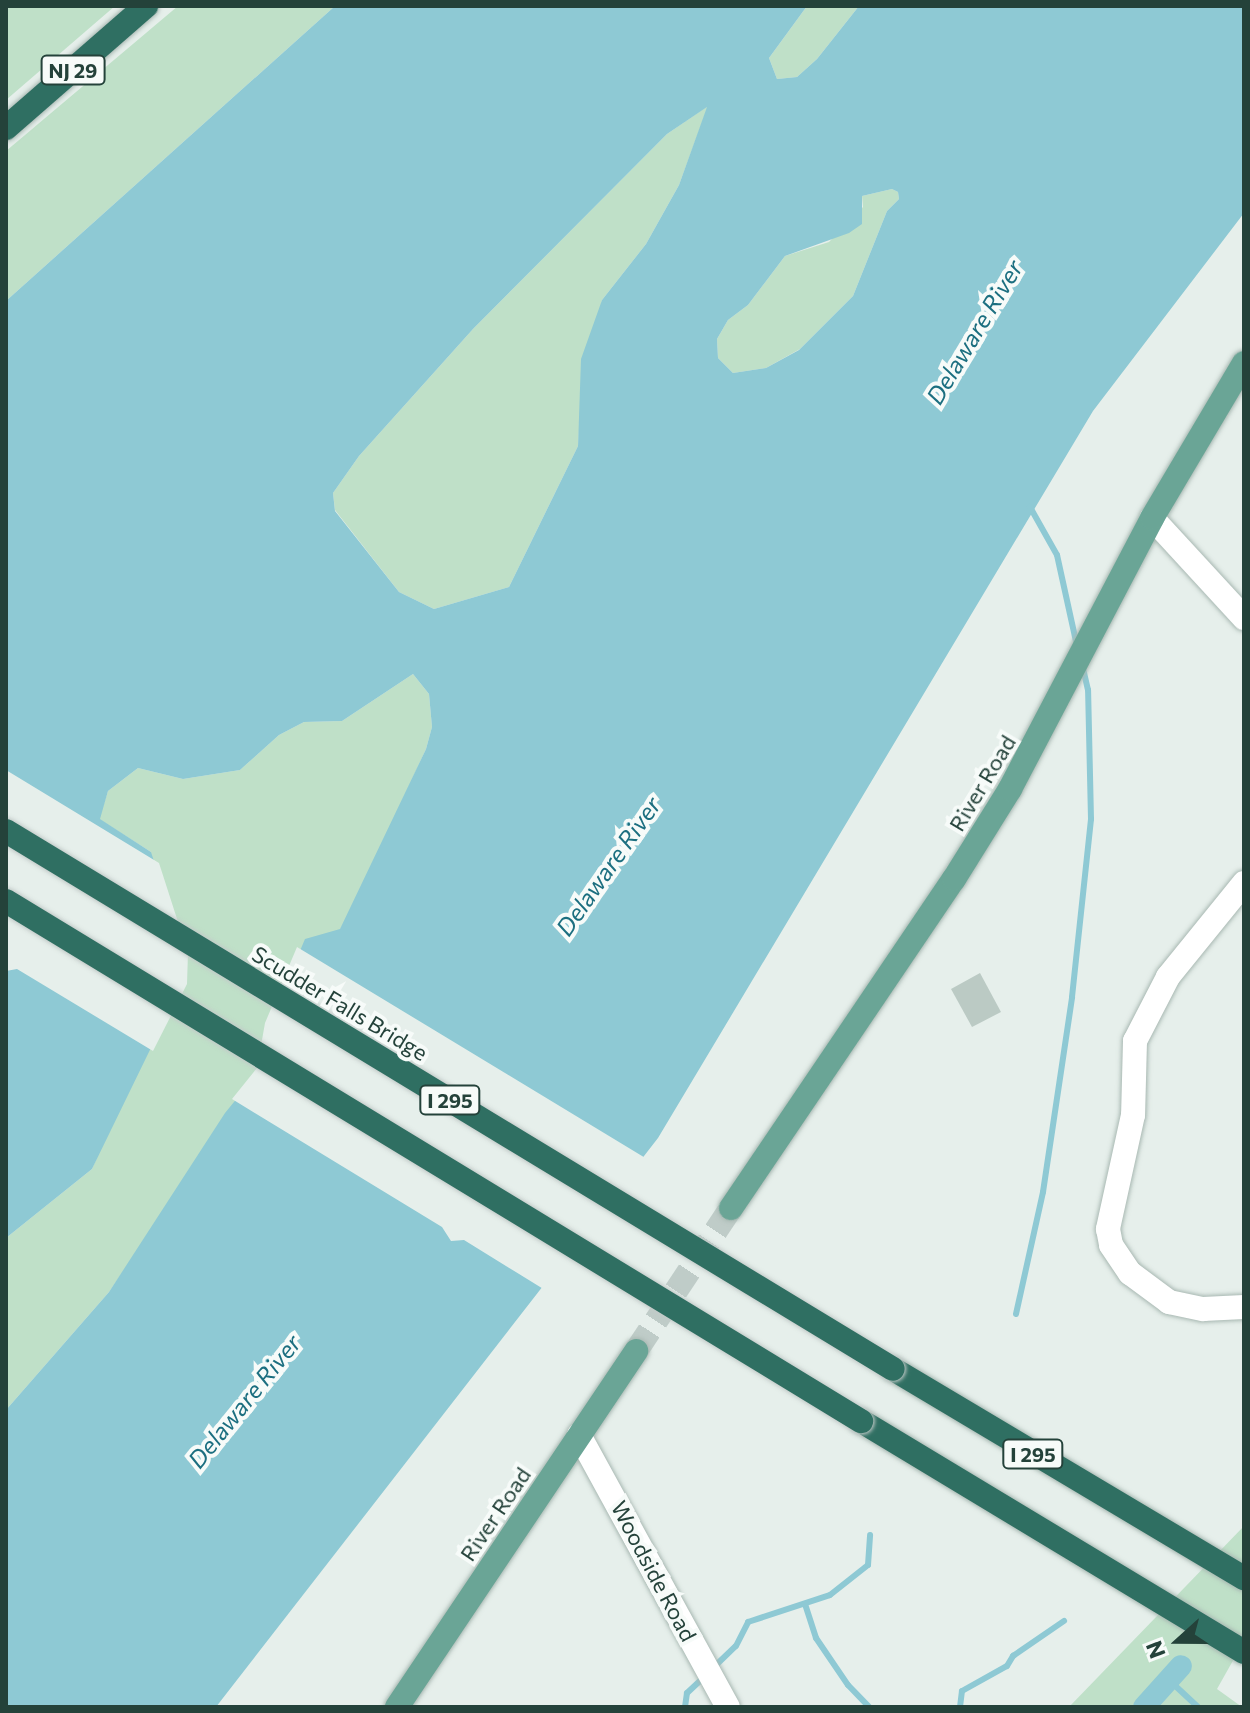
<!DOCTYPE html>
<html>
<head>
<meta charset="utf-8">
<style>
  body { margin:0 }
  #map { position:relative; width:1250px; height:1713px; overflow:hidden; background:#e6efeb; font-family:Commissioner,sans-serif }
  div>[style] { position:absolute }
  .green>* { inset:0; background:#bfe0c8 }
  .water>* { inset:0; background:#8ec9d4 }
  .pier>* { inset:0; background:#e6efeb }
  .stream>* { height:6px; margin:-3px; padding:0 3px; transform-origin:3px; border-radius:3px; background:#8ec9d4 }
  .canal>* { height:22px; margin:-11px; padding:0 11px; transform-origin:11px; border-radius:11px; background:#8ec9d4 }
  .building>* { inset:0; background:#bbcac4 }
  .major-tunnel>* { height:24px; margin-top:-12px; transform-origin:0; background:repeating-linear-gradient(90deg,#bfccc8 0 24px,transparent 0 36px) }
  .roads { filter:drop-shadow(0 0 2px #a8b8b2) drop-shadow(0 0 2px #a8b8b2) }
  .minor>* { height:24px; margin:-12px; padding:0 12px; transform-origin:12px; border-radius:12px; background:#fff }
  .major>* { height:24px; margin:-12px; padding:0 12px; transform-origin:12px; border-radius:12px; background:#6aa596 }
  .highway>* { height:24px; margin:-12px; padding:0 12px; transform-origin:12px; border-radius:12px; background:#2f6f62 }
  .bridges { filter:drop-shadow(0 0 2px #c2cac8) drop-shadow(0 0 2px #c2cac8) }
  .highway-bridge>* { height:24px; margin:-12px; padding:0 12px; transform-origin:12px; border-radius:12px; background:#2f6f62 }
  span { translate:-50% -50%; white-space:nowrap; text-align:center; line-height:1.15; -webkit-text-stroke:8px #f7fbf9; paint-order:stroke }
  .shield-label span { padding:2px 6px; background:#f7fbf9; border:2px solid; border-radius:6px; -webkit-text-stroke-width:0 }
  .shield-label { font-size:20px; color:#24423a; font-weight:700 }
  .street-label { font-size:22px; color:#24423a }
  .water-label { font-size:24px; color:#1c6f80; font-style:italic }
  .frame { position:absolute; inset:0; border:8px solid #24423a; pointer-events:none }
  .north { position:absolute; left:1138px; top:1601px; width:80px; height:80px; -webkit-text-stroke:6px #f7fbf9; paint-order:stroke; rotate:249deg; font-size:22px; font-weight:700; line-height:32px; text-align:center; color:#24423a }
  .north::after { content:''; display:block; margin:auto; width:28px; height:36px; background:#24423a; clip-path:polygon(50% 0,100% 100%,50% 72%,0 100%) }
</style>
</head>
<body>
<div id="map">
  <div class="green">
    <i style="clip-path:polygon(6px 6px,115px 6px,6px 100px)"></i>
    <i style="clip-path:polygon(178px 6px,335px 6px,6px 301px,6px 151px)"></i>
    <i style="clip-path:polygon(807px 6px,859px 6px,817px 59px,797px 77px,777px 79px,769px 58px)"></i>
    <i style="clip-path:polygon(708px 106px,679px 185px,646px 244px,602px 300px,580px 414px,578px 446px,509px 587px,434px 609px,399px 592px,335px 510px,333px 493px,359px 456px,473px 329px,667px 134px)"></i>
    <i style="clip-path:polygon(892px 189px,898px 192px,899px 199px,887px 211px,853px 296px,800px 349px,766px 368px,733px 373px,718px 358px,717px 339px,728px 320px,748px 305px,785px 256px,829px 242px,863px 207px,862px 196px)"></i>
    <i style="clip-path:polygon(413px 674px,429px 694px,432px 727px,426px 749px,354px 905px,260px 1070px,109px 1292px,6px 1410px,6px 1238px,92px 1169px,115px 1116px,151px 852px,99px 819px,108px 791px,138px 768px,183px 779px,240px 770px,279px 735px,304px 722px,342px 721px)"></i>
    <i style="clip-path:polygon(1244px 1526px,1244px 1641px,1217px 1689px,1242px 1707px,1069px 1707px)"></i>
  </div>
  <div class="water">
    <i style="clip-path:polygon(evenodd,335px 6px,807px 6px,769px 58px,777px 79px,797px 77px,817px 59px,859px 6px,1244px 6px,1244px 213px,1093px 411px,658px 1138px,216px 1707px,6px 1707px,6px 1410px,109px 1292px,225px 1113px,260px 1070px,269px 1024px,305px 939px,340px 929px,426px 749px,432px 727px,429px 694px,413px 674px,342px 721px,304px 722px,279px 735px,240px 770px,183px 779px,138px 768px,108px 791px,100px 819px,151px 852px,184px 953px,183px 982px,92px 1169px,6px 1238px,6px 301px,335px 6px,707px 107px,679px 185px,646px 244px,602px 300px,581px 359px,578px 446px,509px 587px,434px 609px,399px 592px,335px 511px,333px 493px,359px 456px,473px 329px,667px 134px,707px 107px,335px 6px,892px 189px,898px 192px,899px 199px,887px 211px,853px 296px,799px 350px,766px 368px,733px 373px,718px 358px,717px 339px,728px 320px,748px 305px,785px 256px,849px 233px,862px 224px,862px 196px,892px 189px)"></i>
  </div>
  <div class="pier">
    <i style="clip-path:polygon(6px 770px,159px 863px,188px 953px,187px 984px,153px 1051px,17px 969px,6px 971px)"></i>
    <i style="clip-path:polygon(297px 947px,647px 1159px,545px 1290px,464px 1240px,451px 1241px,442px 1227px,232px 1099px,257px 1068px,265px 1023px)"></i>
  </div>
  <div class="stream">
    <i style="left:1030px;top:507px;width:55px;rotate:60.6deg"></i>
    <i style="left:1057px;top:555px;width:93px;rotate:77.6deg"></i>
    <i style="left:1016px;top:1314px;width:125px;rotate:-77.5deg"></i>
    <i style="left:1043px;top:1192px;width:197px;rotate:-81.5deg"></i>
    <i style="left:1072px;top:997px;width:179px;rotate:-83.9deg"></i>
    <i style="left:1091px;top:819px;width:129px;rotate:-91.3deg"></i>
    <i style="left:1088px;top:690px;width:22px;rotate:-103deg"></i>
    <i style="left:805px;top:1604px;width:36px;rotate:72deg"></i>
    <i style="left:816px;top:1638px;width:57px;rotate:55.8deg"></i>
    <i style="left:848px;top:1685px;width:30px;rotate:46deg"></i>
    <i style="left:714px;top:1667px;width:30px;rotate:-44deg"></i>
    <i style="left:736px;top:1646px;width:27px;rotate:-63deg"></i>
    <i style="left:748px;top:1622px;width:86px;rotate:-18.2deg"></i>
    <i style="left:830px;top:1595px;width:48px;rotate:-38.3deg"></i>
    <i style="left:868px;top:1565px;width:30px;rotate:-86deg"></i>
    <i style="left:1169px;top:1680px;width:40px;rotate:43deg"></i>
    <i style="left:685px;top:1707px;width:14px;rotate:-82deg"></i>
    <i style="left:687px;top:1693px;width:26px;rotate:-43deg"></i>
    <i style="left:960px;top:1707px;width:16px;rotate:-83deg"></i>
    <i style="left:962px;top:1691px;width:51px;rotate:-29.1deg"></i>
    <i style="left:1007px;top:1666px;width:12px;rotate:-59deg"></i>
    <i style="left:1013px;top:1656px;width:62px;rotate:-34.5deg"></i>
  </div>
  <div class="canal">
    <i style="left:1144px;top:1707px;width:55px;rotate:-47.9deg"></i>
  </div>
  <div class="building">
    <i style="clip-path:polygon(980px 973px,1001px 1012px,972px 1027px,951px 989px)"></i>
  </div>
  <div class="major-tunnel">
    <i style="left:636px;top:1351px;width:172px;rotate:-56.4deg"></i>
  </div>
  <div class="roads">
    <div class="minor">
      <i style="left:1152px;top:518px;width:136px;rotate:47.4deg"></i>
      <i style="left:1244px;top:883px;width:121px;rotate:129deg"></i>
      <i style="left:1168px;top:977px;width:72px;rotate:117.3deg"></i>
      <i style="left:1135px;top:1041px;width:74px;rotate:91.5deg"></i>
      <i style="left:1133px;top:1115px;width:117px;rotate:102.4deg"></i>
      <i style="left:1108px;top:1229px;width:16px;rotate:79deg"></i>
      <i style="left:1111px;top:1245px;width:34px;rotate:56deg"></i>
      <i style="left:1130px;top:1273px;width:49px;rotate:36.6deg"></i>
      <i style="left:1169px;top:1302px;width:35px;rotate:12deg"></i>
      <i style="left:1203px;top:1309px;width:41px;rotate:-2.8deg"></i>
      <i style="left:579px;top:1435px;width:310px;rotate:61.3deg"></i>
    </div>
    <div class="major">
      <i style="left:731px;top:1208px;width:397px;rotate:-55.9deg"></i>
      <i style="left:954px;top:879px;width:106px;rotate:-58.1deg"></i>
      <i style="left:1010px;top:789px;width:306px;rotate:-62.3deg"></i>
      <i style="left:1152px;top:518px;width:180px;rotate:-59.3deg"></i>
      <i style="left:397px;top:1707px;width:429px;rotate:-56.1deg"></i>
    </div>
    <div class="highway">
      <i style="left:6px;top:128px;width:186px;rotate:-41.1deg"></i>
      <i style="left:893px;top:1369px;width:409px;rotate:30.8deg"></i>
      <i style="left:861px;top:1421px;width:447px;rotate:31.1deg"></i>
    </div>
  </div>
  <div class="bridges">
    <div class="highway-bridge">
      <i style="left:6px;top:831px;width:1037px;rotate:31.24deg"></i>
      <i style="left:6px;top:901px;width:1001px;rotate:31.31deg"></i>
    </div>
  </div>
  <div class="shield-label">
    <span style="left:73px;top:70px">NJ 29</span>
    <span style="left:450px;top:1100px">I 295</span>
    <span style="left:1033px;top:1454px">I 295</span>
  </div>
  <div class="street-label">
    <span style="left:982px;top:783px;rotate:-59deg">River Road</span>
    <span style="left:340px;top:1003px;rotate:31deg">Scudder Falls Bridge</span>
    <span style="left:495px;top:1514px;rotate:-56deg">River Road</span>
    <span style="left:654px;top:1571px;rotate:62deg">Woodside Road</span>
  </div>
  <div class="water-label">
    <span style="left:974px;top:332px;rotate:-59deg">Delaware River</span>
    <span style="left:608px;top:866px;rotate:-55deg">Delaware River</span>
    <span style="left:244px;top:1401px;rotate:-51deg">Delaware River</span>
  </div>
  <div class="frame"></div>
  <div class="north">N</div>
</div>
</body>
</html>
